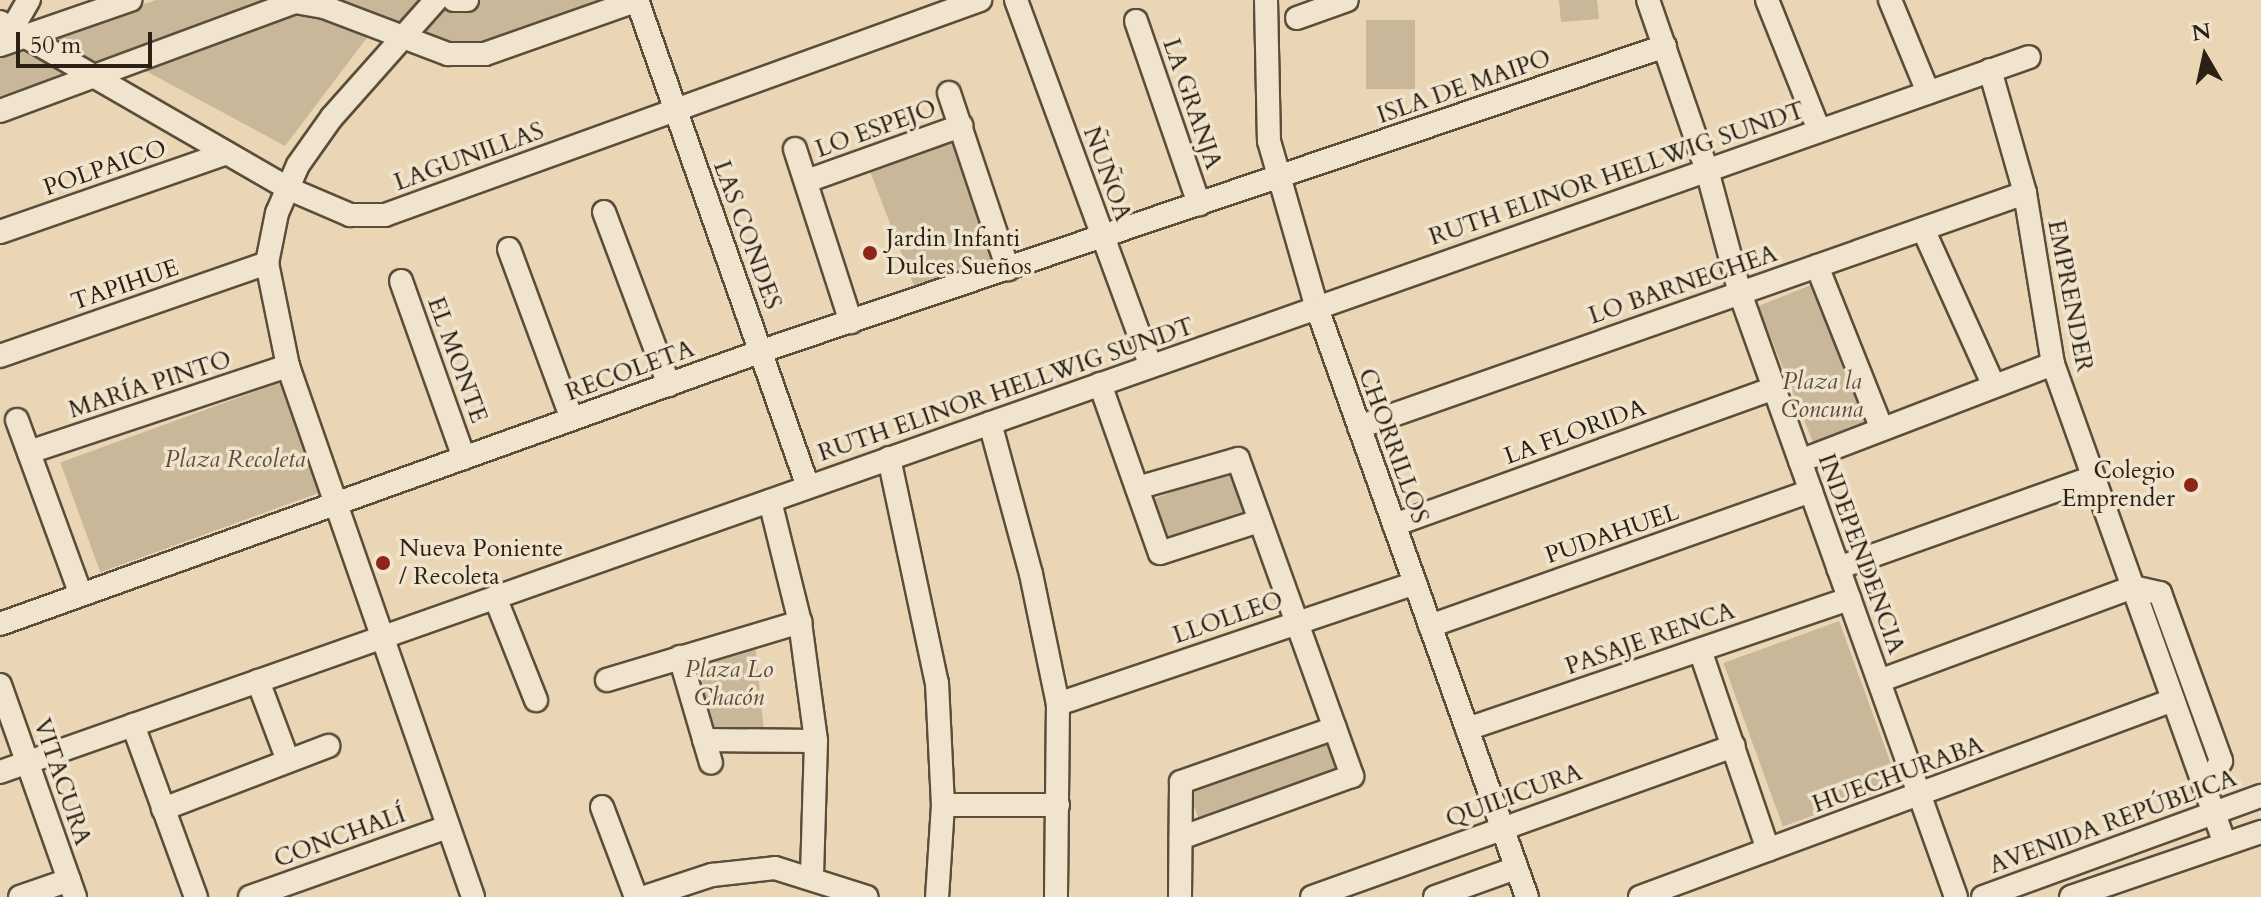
<!DOCTYPE html>
<html>
<head>
<meta charset="utf-8">
<style>
	body { margin:0 }
	#map { position:relative; width:2261px; height:897px; overflow:hidden; background:#ead6b4; font-family:Cardo,serif }
	div>[style] { position:absolute }
	[style*='--x'] { left:calc(var(--x)*1px); top:calc(var(--y)*1px); width:calc(var(--w)*1px); rotate:calc(var(--a)*1deg) }
	.green>* { inset:0; background:#c9b799; transform-origin:0 0 }
	.roads { filter:drop-shadow(2px 0 #5a4e3b) drop-shadow(-2px 0 #5a4e3b) drop-shadow(0 2px #5a4e3b) drop-shadow(0 -2px #5a4e3b) }
	.minor>* { height:22px; margin:-11px; padding:0 11px; transform-origin:11px; border-radius:11px; background:#f1e4ce }
	.dots>* { width:22px; height:22px; translate:-50% -50%; box-sizing:border-box; border:4px solid #f1e4ce; border-radius:50% }
	span { translate:-50% -50%; white-space:nowrap; text-align:center; line-height:1.15; -webkit-text-stroke:7px #f1e4ce; paint-order:stroke }
	.street-label { font-size:24px; color:#2a2013 }
	.poi-label { font-size:24px; color:#2a2013 }
	.left { translate:0 -50%; text-align:left }
	.right { translate:-100% -50%; text-align:right }
	.park-label { font-size:24px; color:#5a4d3b; font-style:italic }
	.north { position:absolute; left:2165px; top:16px; width:80px; height:80px; -webkit-text-stroke:6px #f1e4ce; paint-order:stroke; rotate:351deg; font-size:22px; font-weight:700; line-height:32px; text-align:center; color:#2a2013 }
	.north::after { content:''; display:block; margin:auto; width:28px; height:36px; background:#2a2013; clip-path:polygon(50% 0,100% 100%,50% 72%,0 100%) }
	.scale { position:absolute; left:16px; top:32px; width:136px; height:36px; box-sizing:border-box; border:4px solid #2a2013; border-top:0; padding-left:10px; font-size:24px; line-height:28px; white-space:nowrap; color:#2a2013; -webkit-text-stroke:6px #f1e4ce; paint-order:stroke }
</style>
</head>
<body>
<div id="map">
	<div class="green">
		<i style="clip-path:polygon(156px 0,282px 0,0 96px,0 53px)"></i>
		<i style="clip-path:polygon(327px 0,424px 0,461px 7px,481px 0,600px 0,487px 42px,450px 47px)"></i>
		<i style="clip-path:polygon(1559px 0,1597px 0,1599px 19px,1561px 22px)"></i>
		<i style="clip-path:polygon(293px 10px,369px 35px,285px 146px,144px 70px)"></i>
		<i style="left:1366px;top:20px;width:49px;height:69px"></i>
		<i style="left:955px;top:136px;width:129px;height:92px;rotate:69deg"></i>
		<i style="left:1811px;top:285px;width:148px;height:57px;rotate:68deg"></i>
		<i style="left:284px;top:381px;width:117px;height:238px;rotate:70deg"></i>
		<i style="left:1232px;top:469px;width:45px;height:86px;rotate:69deg"></i>
		<i style="left:1839px;top:621px;width:174px;height:123px;rotate:70deg"></i>
		<i style="clip-path:polygon(755px 643px,764px 731px,712px 732px,691px 662px)"></i>
		<i style="left:1327px;top:738px;width:31px;height:149px;rotate:68deg"></i>
	</div>
	<div class="roads">
		<div class="minor">
			<i style="--x:436;--y:0;--w:157;--a:131.6"></i>
			<i style="--x:332;--y:117;--w:59;--a:125.3"></i>
			<i style="--x:298;--y:165;--w:52;--a:113.6"></i>
			<i style="--x:277;--y:213;--w:51;--a:101.3"></i>
			<i style="--x:267;--y:263;--w:105;--a:78.5"></i>
			<i style="--x:288;--y:366;--w:562;--a:70.79"></i>
			<i style="--x:454;--y:0;--w:13;--a:0"></i>
			<i style="--x:637;--y:0;--w:516;--a:70.65"></i>
			<i style="--x:1016;--y:0;--w:390;--a:69.8"></i>
			<i style="--x:1266;--y:0;--w:141;--a:88.8"></i>
			<i style="--x:1269;--y:141;--w:174;--a:74"></i>
			<i style="--x:1317;--y:308;--w:625;--a:70.38"></i>
			<i style="--x:1648;--y:0;--w:180;--a:70.9"></i>
			<i style="--x:1707;--y:170;--w:127;--a:75"></i>
			<i style="--x:1740;--y:293;--w:641;--a:70.32"></i>
			<i style="--x:1767;--y:0;--w:140;--a:68.2"></i>
			<i style="--x:1890;--y:0;--w:100;--a:67.6"></i>
			<i style="--x:1297;--y:18;--w:53;--a:-19.8"></i>
			<i style="--x:1136;--y:21;--w:194;--a:71"></i>
			<i style="--x:0;--y:22;--w:332;--a:30"></i>
			<i style="--x:287;--y:188;--w:69;--a:23.2"></i>
			<i style="--x:350;--y:215;--w:35;--a:0"></i>
			<i style="--x:385;--y:215;--w:633;--a:-19.87"></i>
			<i style="--x:12;--y:29;--w:34;--a:-60"></i>
			<i style="--x:0;--y:45;--w:138;--a:-19.1"></i>
			<i style="--x:1990;--y:70;--w:128;--a:74.1"></i>
			<i style="--x:2025;--y:193;--w:173;--a:80.7"></i>
			<i style="--x:2053;--y:364;--w:510;--a:70.29"></i>
			<i style="--x:949;--y:93;--w:186;--a:71.5"></i>
			<i style="--x:0;--y:111;--w:314;--a:-20.3"></i>
			<i style="--x:295;--y:2;--w:29;--a:10"></i>
			<i style="--x:324;--y:7;--w:133;--a:20.8"></i>
			<i style="--x:448;--y:54;--w:37;--a:0"></i>
			<i style="--x:485;--y:54;--w:162;--a:-19.4"></i>
			<i style="--x:795;--y:149;--w:182;--a:72.1"></i>
			<i style="--x:807;--y:181;--w:164;--a:-19.7"></i>
			<i style="--x:604;--y:212;--w:185;--a:69.4"></i>
			<i style="--x:1923;--y:229;--w:172;--a:65.7"></i>
			<i style="--x:0;--y:232;--w:240;--a:-19.2"></i>
			<i style="--x:509;--y:249;--w:181;--a:69.7"></i>
			<i style="--x:1817;--y:266;--w:175;--a:68.3"></i>
			<i style="--x:401;--y:281;--w:188;--a:70.4"></i>
			<i style="--x:0;--y:356;--w:283;--a:-19.2"></i>
			<i style="--x:1100;--y:384;--w:179;--a:70.5"></i>
			<i style="--x:1160;--y:553;--w:104;--a:-17.9"></i>
			<i style="--x:17;--y:420;--w:186;--a:69.9"></i>
			<i style="--x:990;--y:423;--w:156;--a:74.8"></i>
			<i style="--x:1031;--y:574;--w:133;--a:78.3"></i>
			<i style="--x:1058;--y:704;--w:193;--a:90.6"></i>
			<i style="--x:1359;--y:427;--w:706;--a:-19.36"></i>
			<i style="--x:29;--y:452;--w:273;--a:-18.4"></i>
			<i style="--x:889;--y:458;--w:230;--a:78"></i>
			<i style="--x:937;--y:683;--w:122;--a:87.2"></i>
			<i style="--x:943;--y:805;--w:92;--a:93.7"></i>
			<i style="--x:1800;--y:461;--w:271;--a:-21"></i>
			<i style="--x:1137;--y:488;--w:105;--a:-16"></i>
			<i style="--x:1238;--y:459;--w:337;--a:70.2"></i>
			<i style="--x:1352;--y:776;--w:182;--a:160.1"></i>
			<i style="--x:770;--y:501;--w:125;--a:76.1"></i>
			<i style="--x:800;--y:622;--w:120;--a:82.3"></i>
			<i style="--x:816;--y:741;--w:135;--a:91.7"></i>
			<i style="--x:1394;--y:525;--w:404;--a:-19.8"></i>
			<i style="--x:1838;--y:568;--w:271;--a:-19.6"></i>
			<i style="--x:2133;--y:587;--w:28;--a:13"></i>
			<i style="--x:2160;--y:593;--w:179;--a:70"></i>
			<i style="--x:2221;--y:761;--w:32;--a:120"></i>
			<i style="--x:495;--y:597;--w:111;--a:68.3"></i>
			<i style="--x:0;--y:624;--w:809;--a:-19.71"></i>
			<i style="--x:762;--y:351;--w:953;--a:-18.66"></i>
			<i style="--x:1430;--y:626;--w:404;--a:-19.5"></i>
			<i style="--x:1700;--y:650;--w:211;--a:71.2"></i>
			<i style="--x:680;--y:657;--w:110;--a:73.7"></i>
			<i style="--x:607;--y:680;--w:202;--a:-16.7"></i>
			<i style="--x:258;--y:681;--w:85;--a:69.4"></i>
			<i style="--x:1879;--y:681;--w:271;--a:-20.3"></i>
			<i style="--x:0;--y:685;--w:225;--a:70.5"></i>
			<i style="--x:1058;--y:704;--w:377;--a:-18.7"></i>
			<i style="--x:133;--y:725;--w:183;--a:69.9"></i>
			<i style="--x:1467;--y:729;--w:404;--a:-18.8"></i>
			<i style="--x:704;--y:740;--w:112;--a:0.5"></i>
			<i style="--x:0;--y:772;--w:2151;--a:-19.41"></i>
			<i style="--x:943;--y:805;--w:115;--a:0"></i>
			<i style="--x:602;--y:807;--w:96;--a:69.3"></i>
			<i style="--x:163;--y:809;--w:177;--a:-20.9"></i>
			<i style="--x:20;--y:897;--w:52;--a:-19.1"></i>
			<i style="--x:250;--y:897;--w:210;--a:-19.5"></i>
			<i style="--x:645;--y:897;--w:71;--a:-18.2"></i>
			<i style="--x:712;--y:875;--w:63;--a:-6.3"></i>
			<i style="--x:775;--y:868;--w:96;--a:17.5"></i>
			<i style="--x:1180;--y:897;--w:115;--a:-89.5"></i>
			<i style="--x:1181;--y:782;--w:163;--a:-19.3"></i>
			<i style="--x:1312;--y:897;--w:448;--a:-19.7"></i>
			<i style="--x:1435;--y:897;--w:86;--a:-19.7"></i>
			<i style="--x:1640;--y:897;--w:568;--a:-20.28"></i>
			<i style="--x:1983;--y:897;--w:296;--a:-20"></i>
			<i style="--x:2071;--y:897;--w:201;--a:-18.9"></i>
		</div>
	</div>
	<div class="dots">
		<i style="left:870px;top:253px;background:#8f2418"></i>
		<i style="left:2191px;top:485px;background:#8f2418"></i>
		<i style="left:383px;top:563px;background:#8f2418"></i>
	</div>
	<div class="street-label">
		<span style="left:1464px;top:87px;rotate:-19deg">ISLA DE MAIPO</span>
		<span style="left:1192px;top:104px;rotate:71deg">LA GRANJA</span>
		<span style="left:876px;top:129px;rotate:-20deg">LO ESPEJO</span>
		<span style="left:469px;top:157px;rotate:-20deg">LAGUNILLAS</span>
		<span style="left:105px;top:168px;rotate:-19deg">POLPAICO</span>
		<span style="left:1107px;top:174px;rotate:70deg">ÑUÑOA</span>
		<span style="left:1617px;top:174px;rotate:-19deg">RUTH ELINOR HELLWIG SUNDT</span>
		<span style="left:747px;top:235px;rotate:70deg">LAS CONDES</span>
		<span style="left:125px;top:285px;rotate:-19deg">TAPIHUE</span>
		<span style="left:1683px;top:285px;rotate:-19deg">LO BARNECHEA</span>
		<span style="left:2070px;top:296px;rotate:79deg">EMPRENDER</span>
		<span style="left:457px;top:360px;rotate:70deg">EL MONTE</span>
		<span style="left:630px;top:371px;rotate:-20deg">RECOLETA</span>
		<span style="left:150px;top:385px;rotate:-18deg">MARÍA PINTO</span>
		<span style="left:1006px;top:390px;rotate:-19deg">RUTH ELINOR HELLWIG SUNDT</span>
		<span style="left:1575px;top:432px;rotate:-20deg">LA FLORIDA</span>
		<span style="left:1393px;top:446px;rotate:70deg">CHORRILLOS</span>
		<span style="left:1612px;top:534px;rotate:-19deg">PUDAHUEL</span>
		<span style="left:1861px;top:554px;rotate:70deg">INDEPENDENCIA</span>
		<span style="left:1228px;top:618px;rotate:-19deg">LLOLLEO</span>
		<span style="left:1650px;top:639px;rotate:-19deg">PASAJE RENCA</span>
		<span style="left:1898px;top:775px;rotate:-20deg">HUECHURABA</span>
		<span style="left:62px;top:782px;rotate:71deg">VITACURA</span>
		<span style="left:1514px;top:796px;rotate:-20deg">QUILICURA</span>
		<span style="left:2113px;top:822px;rotate:-20deg">AVENIDA REPÚBLICA</span>
		<span style="left:340px;top:837px;rotate:-20deg">CONCHALÍ</span>
	</div>
	<div class="poi-label">
		<span class="left" style="left:886px;top:253px">Jardin Infanti<br>Dulces Sueños</span>
		<span class="right" style="left:2175px;top:485px">Colegio<br>Emprender</span>
		<span class="left" style="left:399px;top:563px">Nueva Poniente<br>/ Recoleta</span>
	</div>
	<div class="park-label">
		<span style="left:1822px;top:396px">Plaza la<br>Concuna</span>
		<span style="left:235px;top:460px">Plaza Recoleta</span>
		<span style="left:729px;top:684px">Plaza Lo<br>Chacón</span>
	</div>
	<div class="north">N</div>
	<div class="scale">50 m</div>
</div>
</body>
</html>
